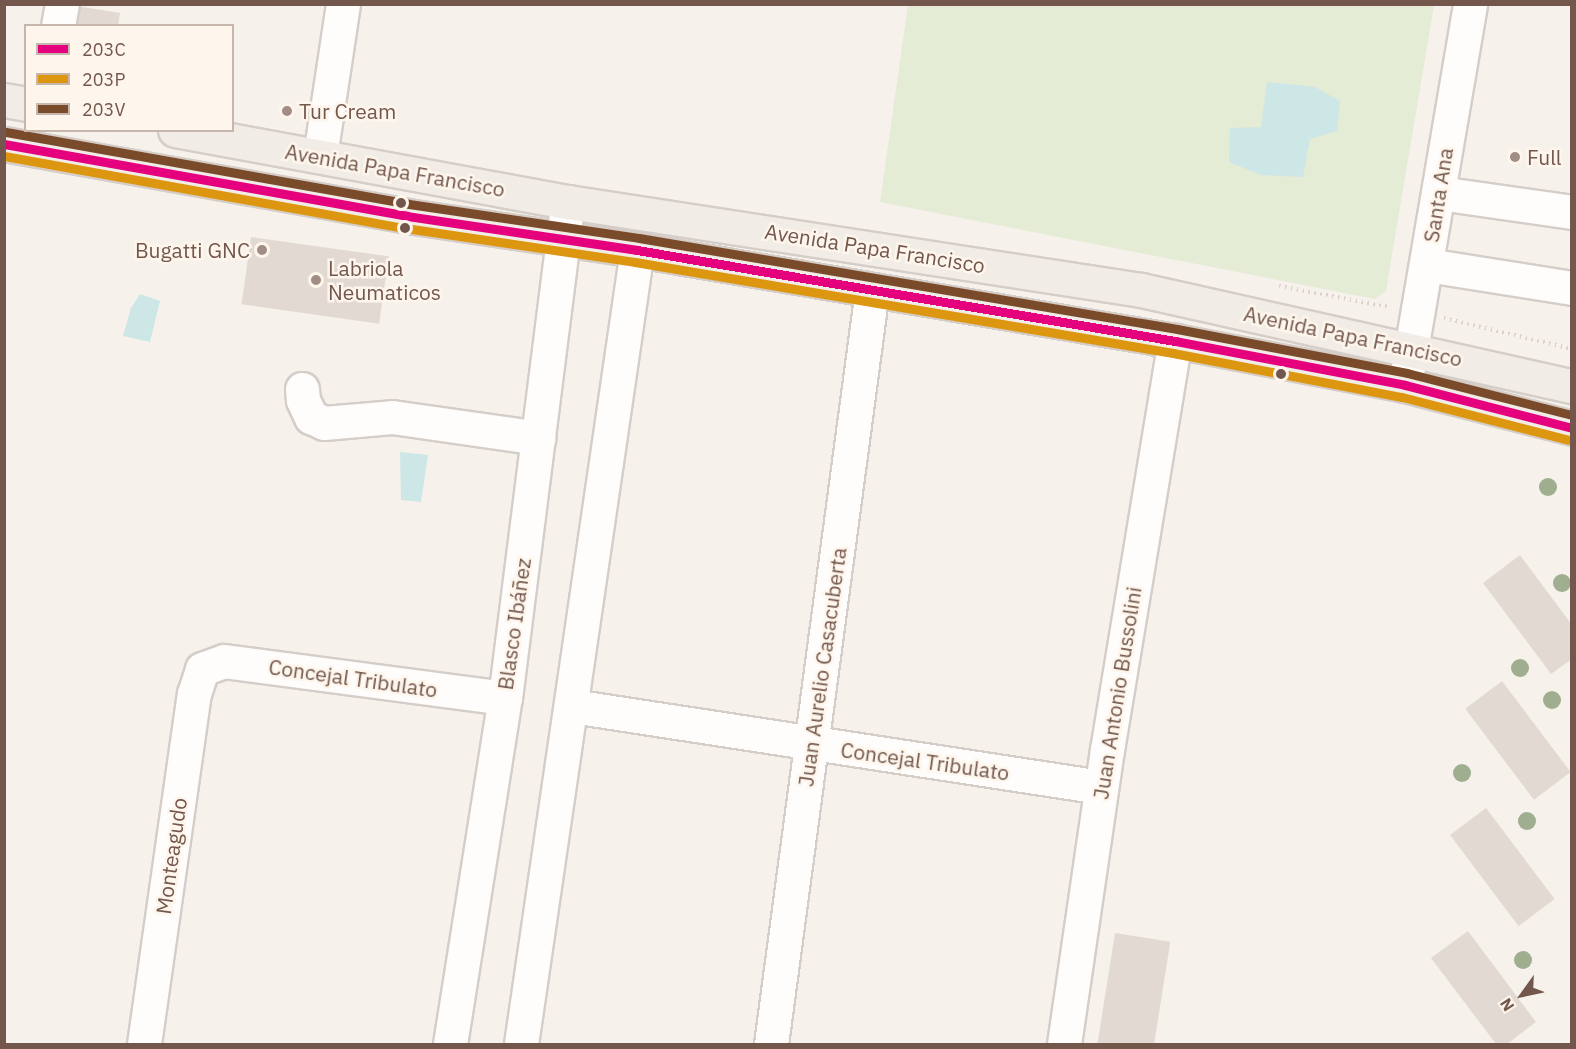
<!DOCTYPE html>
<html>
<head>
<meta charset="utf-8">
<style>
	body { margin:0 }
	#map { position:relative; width:1576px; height:1049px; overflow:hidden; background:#f6f1eb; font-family:"IBM Plex Sans",sans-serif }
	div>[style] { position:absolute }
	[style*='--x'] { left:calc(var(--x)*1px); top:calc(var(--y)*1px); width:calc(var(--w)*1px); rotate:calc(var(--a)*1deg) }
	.green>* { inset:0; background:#e4ecd6 }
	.water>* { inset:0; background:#cde6e6 }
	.building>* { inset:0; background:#e2d9d3; transform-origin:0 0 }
	.path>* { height:4px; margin-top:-2px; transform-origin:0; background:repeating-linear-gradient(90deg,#dad1ce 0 1.5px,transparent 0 6px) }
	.roads { filter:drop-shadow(2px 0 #d5cdc8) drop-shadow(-2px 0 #d5cdc8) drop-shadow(0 2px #d5cdc8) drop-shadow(0 -2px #d5cdc8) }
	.minor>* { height:33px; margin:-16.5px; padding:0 16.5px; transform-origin:16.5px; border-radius:16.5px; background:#fefdfc }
	.major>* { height:33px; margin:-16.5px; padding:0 16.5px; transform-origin:16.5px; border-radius:16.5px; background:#f1ece6 }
	.bus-1>* { height:9px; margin:-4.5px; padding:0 4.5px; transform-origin:4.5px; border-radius:4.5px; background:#e5007d }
	.bus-2>* { height:9px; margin:-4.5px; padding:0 4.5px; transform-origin:4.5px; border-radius:4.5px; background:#dd960f }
	.bus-3>* { height:9px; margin:-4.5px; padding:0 4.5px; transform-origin:4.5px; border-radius:4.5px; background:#7a4b2a }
	.trees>* { width:18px; height:18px; margin:-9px; border-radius:50%; background:#9fae8f }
	.dots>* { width:16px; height:16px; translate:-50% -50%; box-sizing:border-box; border:3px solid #fef6ec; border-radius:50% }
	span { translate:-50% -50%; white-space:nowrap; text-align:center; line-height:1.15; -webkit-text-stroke:5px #fef6ec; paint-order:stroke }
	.poi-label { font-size:21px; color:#73574c }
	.left { translate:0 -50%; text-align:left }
	.right { translate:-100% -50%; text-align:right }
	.street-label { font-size:21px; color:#73574c }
	.frame { position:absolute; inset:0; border:6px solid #73574c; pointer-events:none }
	.legend { position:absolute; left:24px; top:24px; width:210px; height:108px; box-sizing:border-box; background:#fef6ec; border:2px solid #c6b6ac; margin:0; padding:8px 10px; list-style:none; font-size:18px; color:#73574c }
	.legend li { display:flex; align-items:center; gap:12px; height:30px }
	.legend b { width:30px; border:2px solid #c6b6ac }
	.north { position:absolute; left:1492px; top:965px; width:60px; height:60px; -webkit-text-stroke:4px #fef6ec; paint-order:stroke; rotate:237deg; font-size:16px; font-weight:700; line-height:24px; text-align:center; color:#73574c }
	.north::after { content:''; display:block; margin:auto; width:21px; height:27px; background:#73574c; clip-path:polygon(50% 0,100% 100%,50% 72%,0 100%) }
</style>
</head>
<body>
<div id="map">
	<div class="green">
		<i style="clip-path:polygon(908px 5px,1434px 5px,1386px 291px,1375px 299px,880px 202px)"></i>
	</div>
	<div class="water">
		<i style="clip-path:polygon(1267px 82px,1315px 87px,1340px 101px,1337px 131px,1310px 139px,1303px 177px,1261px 175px,1229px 162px,1230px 128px,1261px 127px)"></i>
		<i style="clip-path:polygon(140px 294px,160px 301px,150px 342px,123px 336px,131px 308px)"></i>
		<i style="clip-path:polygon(400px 452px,428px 455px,421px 502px,401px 500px)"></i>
	</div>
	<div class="building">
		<i style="clip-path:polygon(77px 6px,120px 13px,118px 26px,74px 26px)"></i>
		<i style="left:251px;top:237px;width:139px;height:68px;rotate:8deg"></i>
		<i style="clip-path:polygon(1520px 555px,1572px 625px,1572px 659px,1551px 674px,1483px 583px)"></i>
		<i style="left:1502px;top:681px;width:114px;height:46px;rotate:53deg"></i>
		<i style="left:1486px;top:808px;width:114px;height:45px;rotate:53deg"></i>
		<i style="clip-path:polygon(1468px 931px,1536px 1022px,1507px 1044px,1496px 1044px,1431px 958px)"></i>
		<i style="left:1115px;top:933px;width:56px;height:112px;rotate:9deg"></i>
	</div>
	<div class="path">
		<i style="--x:1279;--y:286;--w:112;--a:10.8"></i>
		<i style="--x:1444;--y:318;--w:132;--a:13.6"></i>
	</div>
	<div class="roads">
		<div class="minor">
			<i style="--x:58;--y:26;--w:22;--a:-80"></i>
			<i style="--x:320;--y:156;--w:154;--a:-81.4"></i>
			<i style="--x:1439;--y:193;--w:134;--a:8.1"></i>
			<i style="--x:1427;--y:265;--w:147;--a:9"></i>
			<i style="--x:1405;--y:385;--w:387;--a:-80.3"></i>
			<i style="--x:302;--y:389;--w:11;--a:85"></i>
			<i style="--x:303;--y:400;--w:19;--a:65"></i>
			<i style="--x:311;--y:417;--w:14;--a:25"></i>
			<i style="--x:324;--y:423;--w:68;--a:-5"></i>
			<i style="--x:392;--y:417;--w:148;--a:8.1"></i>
			<i style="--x:572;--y:706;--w:535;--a:8.71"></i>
			<i style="--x:144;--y:1044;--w:354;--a:-81.9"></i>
			<i style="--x:194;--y:694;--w:26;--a:-72"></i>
			<i style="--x:202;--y:669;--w:23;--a:-20"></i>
			<i style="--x:224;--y:661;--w:283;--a:7.5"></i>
			<i style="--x:450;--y:1044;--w:350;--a:-81"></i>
			<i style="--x:505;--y:698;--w:500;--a:-82.8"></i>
			<i style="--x:521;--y:1044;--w:802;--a:-81.69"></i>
			<i style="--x:771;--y:1044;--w:761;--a:-82.37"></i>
			<i style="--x:1064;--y:1044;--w:297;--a:-81.7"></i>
			<i style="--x:1107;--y:750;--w:415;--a:-80.6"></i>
		</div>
		<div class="major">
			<i style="--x:4;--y:100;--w:22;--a:10"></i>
			<i style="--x:175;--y:130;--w:400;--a:10.4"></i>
			<i style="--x:568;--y:202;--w:580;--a:8.73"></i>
			<i style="--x:1141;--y:290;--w:442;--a:12.6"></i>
			<i style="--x:4;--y:144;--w:409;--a:10.1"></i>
			<i style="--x:407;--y:216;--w:232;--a:8.4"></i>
			<i style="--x:637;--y:250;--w:546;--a:9.6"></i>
			<i style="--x:1175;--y:341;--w:234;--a:10.8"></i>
			<i style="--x:1405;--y:385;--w:172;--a:14.4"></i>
		</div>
	</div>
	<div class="bus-1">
		<i style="--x:4;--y:144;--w:409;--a:10.1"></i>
		<i style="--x:407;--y:216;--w:232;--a:8.4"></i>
		<i style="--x:637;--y:250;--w:546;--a:9.6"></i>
		<i style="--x:1175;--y:341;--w:234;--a:10.8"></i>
		<i style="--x:1405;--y:385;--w:172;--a:14.4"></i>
	</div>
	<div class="bus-2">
		<i style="--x:4;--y:156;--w:407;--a:10.2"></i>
		<i style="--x:405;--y:228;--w:232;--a:8.4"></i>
		<i style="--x:635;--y:262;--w:546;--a:9.6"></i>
		<i style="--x:1173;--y:353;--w:233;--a:10.9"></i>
		<i style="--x:1402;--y:397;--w:172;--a:14.4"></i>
	</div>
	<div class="bus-3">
		<i style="--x:6;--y:132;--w:409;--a:10.1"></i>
		<i style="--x:409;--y:204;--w:232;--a:8.4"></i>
		<i style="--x:639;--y:238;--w:546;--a:9.6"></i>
		<i style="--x:1177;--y:329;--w:234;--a:10.8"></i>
		<i style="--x:1407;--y:373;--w:170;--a:14.3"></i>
	</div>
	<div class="trees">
		<i style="left:1548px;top:487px"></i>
		<i style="left:1562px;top:583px"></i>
		<i style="left:1520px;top:668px"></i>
		<i style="left:1552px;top:700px"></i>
		<i style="left:1462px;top:773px"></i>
		<i style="left:1527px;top:821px"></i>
		<i style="left:1523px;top:960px"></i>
	</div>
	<div class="dots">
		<i style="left:287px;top:111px;background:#a18d84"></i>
		<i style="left:1515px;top:157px;background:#a18d84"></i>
		<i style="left:401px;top:203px;background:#73574c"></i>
		<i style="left:405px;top:228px;background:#73574c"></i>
		<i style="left:262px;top:250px;background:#a18d84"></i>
		<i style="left:316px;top:280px;background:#a18d84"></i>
		<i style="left:1281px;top:374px;background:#73574c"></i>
	</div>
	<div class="poi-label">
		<span class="left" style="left:299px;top:111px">Tur Cream</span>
		<span class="left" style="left:1527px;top:157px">Full</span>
		<span class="right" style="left:250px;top:250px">Bugatti GNC</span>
		<span class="left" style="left:328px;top:280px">Labriola<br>Neumaticos</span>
	</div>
	<div class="street-label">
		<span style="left:395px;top:170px;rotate:10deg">Avenida Papa Francisco</span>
		<span style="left:1438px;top:195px;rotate:-81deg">Santa Ana</span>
		<span style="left:875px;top:248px;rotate:9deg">Avenida Papa Francisco</span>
		<span style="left:1353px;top:336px;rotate:12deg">Avenida Papa Francisco</span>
		<span style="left:514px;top:624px;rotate:-82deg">Blasco Ibáñez</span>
		<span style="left:822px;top:667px;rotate:-82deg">Juan Aurelio Casacuberta</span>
		<span style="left:353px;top:678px;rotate:8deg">Concejal Tribulato</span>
		<span style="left:1117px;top:693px;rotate:-81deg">Juan Antonio Bussolini</span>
		<span style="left:925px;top:761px;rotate:8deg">Concejal Tribulato</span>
		<span style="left:171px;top:856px;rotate:-82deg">Monteagudo</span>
	</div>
	<div class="frame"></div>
	<ul class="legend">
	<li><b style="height:8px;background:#e5007d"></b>203C</li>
	<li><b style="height:8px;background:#dd960f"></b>203P</li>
	<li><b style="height:8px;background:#7a4b2a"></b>203V</li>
	</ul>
	<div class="north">N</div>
</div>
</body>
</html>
